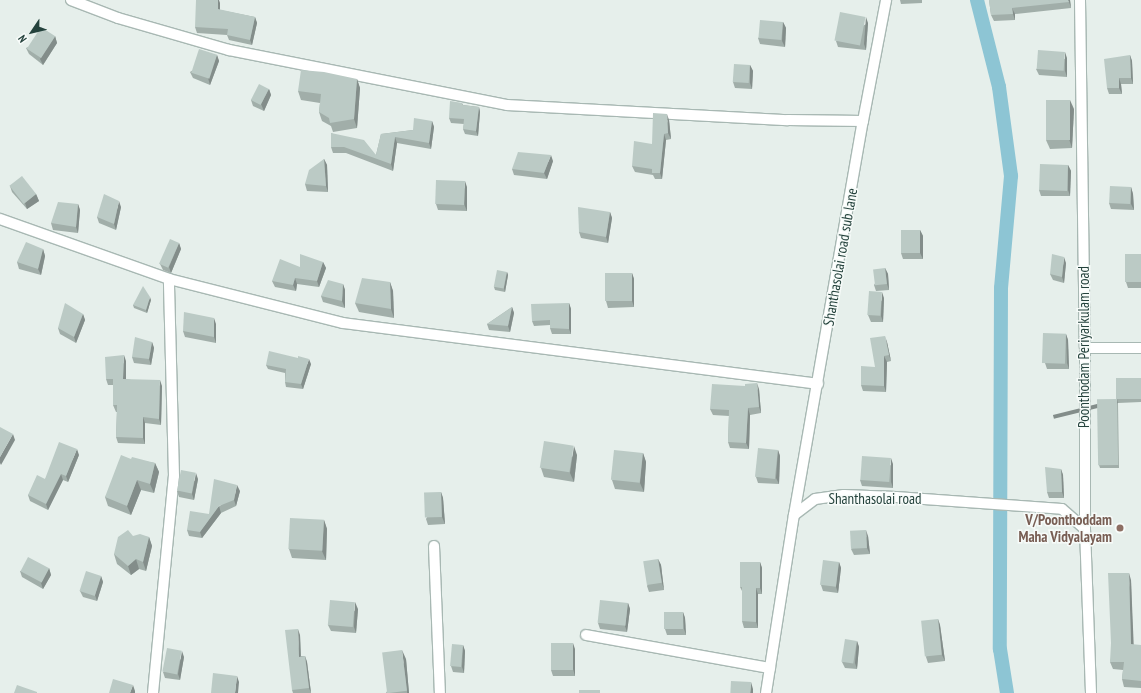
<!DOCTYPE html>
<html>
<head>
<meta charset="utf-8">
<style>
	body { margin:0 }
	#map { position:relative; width:1141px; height:693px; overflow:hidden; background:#e6efeb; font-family:"PT Sans Narrow",sans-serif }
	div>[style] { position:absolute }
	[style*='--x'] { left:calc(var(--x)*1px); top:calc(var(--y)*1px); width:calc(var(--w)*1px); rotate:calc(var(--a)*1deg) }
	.canal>* { height:14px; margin:-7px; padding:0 7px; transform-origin:7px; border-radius:7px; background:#8dc5d4 }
	.roads { filter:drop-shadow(1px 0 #a8b8b3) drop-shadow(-1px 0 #a8b8b3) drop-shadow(0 1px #a8b8b3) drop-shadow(0 -1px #a8b8b3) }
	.street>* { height:10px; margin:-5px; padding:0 5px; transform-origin:5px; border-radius:5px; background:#fff }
	.wall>* { inset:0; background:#a1aea9 }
	.shaded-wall>* { inset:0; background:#838d8a; transform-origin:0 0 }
	.building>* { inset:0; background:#bbcac5; transform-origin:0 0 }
	.dots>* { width:11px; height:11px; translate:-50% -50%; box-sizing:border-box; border:2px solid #f7fbf9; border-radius:50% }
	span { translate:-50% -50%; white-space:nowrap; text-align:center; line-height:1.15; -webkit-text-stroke:3px #f7fbf9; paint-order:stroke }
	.street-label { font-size:15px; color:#24423c }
	.education-label { font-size:15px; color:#785e54; font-weight:700 }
	.right { translate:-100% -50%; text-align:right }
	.north { position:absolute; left:12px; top:12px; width:40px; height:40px; -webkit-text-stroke:3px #f7fbf9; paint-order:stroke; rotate:235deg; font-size:11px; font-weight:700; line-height:16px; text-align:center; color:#24423c }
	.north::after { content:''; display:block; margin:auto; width:14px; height:18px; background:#24423c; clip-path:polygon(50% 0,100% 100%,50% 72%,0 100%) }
</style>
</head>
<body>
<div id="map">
	<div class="canal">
		<i style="--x:977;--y:0;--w:90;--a:75.8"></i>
		<i style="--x:999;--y:87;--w:90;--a:82.3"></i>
		<i style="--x:1011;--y:176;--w:112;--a:95.1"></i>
		<i style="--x:1001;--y:288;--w:361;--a:90.2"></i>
		<i style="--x:1000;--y:649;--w:45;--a:81"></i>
	</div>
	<div class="roads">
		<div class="street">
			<i style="--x:71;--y:0;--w:50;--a:21"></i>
			<i style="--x:118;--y:18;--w:116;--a:16.1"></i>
			<i style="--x:229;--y:50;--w:283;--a:11.2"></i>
			<i style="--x:507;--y:105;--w:281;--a:3.1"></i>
			<i style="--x:788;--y:120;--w:75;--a:0.8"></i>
			<i style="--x:1080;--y:0;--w:348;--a:89.2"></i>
			<i style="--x:1085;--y:348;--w:181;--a:90"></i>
			<i style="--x:1085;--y:529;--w:164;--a:87.9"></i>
			<i style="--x:0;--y:219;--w:179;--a:19.5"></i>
			<i style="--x:169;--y:279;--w:179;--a:14.2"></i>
			<i style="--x:343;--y:323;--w:479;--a:7.3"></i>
			<i style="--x:1085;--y:348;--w:56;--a:0"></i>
			<i style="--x:794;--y:515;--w:400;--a:-80.1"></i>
			<i style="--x:863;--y:121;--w:123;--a:-79.2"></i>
			<i style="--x:434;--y:546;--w:147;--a:87.7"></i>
			<i style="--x:586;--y:635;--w:187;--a:10.2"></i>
			<i style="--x:153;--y:693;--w:218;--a:-84.5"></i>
			<i style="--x:174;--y:476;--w:197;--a:-91.5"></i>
			<i style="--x:766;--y:693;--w:180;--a:-81.1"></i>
			<i style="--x:794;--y:515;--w:26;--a:-37"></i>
			<i style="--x:815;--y:499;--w:29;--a:-8"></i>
			<i style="--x:844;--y:495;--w:52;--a:2.2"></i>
			<i style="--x:896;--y:497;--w:166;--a:4.1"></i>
			<i style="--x:1062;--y:509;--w:30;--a:41"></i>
		</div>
	</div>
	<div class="wall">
		<i style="clip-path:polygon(900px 0,922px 0,922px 3px,901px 4px)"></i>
		<i style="clip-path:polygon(989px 0,1070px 0,1071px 8px,1015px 14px,1015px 20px,994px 21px,991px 15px)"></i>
		<i style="clip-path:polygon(220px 3px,220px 10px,255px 17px,257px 23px,252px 45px,229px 40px,227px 35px,197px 33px,195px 27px)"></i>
		<i style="clip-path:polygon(783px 22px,786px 28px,785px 47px,760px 44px,758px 38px)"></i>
		<i style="clip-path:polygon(868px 23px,866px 50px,838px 47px,836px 41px)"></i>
		<i style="clip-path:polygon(55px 36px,57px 43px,43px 65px,29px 54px,26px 48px)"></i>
		<i style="clip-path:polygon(217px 55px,219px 61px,210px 85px,193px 78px,190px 72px)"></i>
		<i style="clip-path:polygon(1130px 55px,1132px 61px,1133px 84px,1121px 84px,1122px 94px,1109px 94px,1107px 88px)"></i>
		<i style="clip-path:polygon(1067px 58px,1067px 77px,1039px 75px,1036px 69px)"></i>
		<i style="clip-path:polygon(750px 65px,753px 71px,752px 89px,735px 88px,733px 82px)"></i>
		<i style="clip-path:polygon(357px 79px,360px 88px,357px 128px,333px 132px,331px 126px,322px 121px,319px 112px,320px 103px,301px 100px,298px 91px)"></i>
		<i style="clip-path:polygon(269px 89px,271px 95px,264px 111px,253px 106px,251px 100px)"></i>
		<i style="clip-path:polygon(462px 103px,463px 105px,479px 107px,480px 112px,478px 136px,465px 134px,463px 129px,464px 124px,451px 123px,449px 118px)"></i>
		<i style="clip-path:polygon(1074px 109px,1072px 148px,1050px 149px,1046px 140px)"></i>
		<i style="clip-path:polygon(669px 120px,671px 139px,666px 140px,662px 179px,655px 179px,653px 175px,635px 172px,632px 166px,652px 144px)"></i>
		<i style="clip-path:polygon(432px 121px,434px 127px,431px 149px,397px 143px,393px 171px,346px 153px,333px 153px,331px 147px,331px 133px,376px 155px,381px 134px,413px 130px)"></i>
		<i style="clip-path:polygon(324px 159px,327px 165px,328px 192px,307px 191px,305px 184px)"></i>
		<i style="clip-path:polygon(553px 161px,547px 179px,514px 175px,512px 169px)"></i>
		<i style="clip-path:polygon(1068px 165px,1071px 171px,1070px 196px,1041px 196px,1039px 190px)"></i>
		<i style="clip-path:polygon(10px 186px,36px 194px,39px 201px,27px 209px,12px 192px)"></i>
		<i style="clip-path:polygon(467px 187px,467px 211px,438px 210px,436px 204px)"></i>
		<i style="clip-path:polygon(1131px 187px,1133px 194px,1134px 210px,1111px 209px,1109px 203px)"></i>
		<i style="clip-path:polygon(78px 204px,80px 210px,78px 233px,53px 230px,51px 223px)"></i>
		<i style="clip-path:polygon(121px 207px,116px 230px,99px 223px,97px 217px)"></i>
		<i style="clip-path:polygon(610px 212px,612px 218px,608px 243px,581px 238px,579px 232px)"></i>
		<i style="clip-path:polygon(920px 230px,923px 236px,923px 259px,903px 259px,901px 253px)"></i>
		<i style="clip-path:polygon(179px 243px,181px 249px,171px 273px,163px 270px,160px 264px)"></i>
		<i style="clip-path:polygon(43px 249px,45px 256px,41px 275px,19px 269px,17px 262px)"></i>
		<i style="clip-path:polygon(1141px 254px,1141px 288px,1128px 288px,1126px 282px)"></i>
		<i style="clip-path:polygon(323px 262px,326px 268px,319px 287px,297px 284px,296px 291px,275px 287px,272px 281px,300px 267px)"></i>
		<i style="clip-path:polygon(1066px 263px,1064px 283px,1053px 280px,1050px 274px)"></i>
		<i style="clip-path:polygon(885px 268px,888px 274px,889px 290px,876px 291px,874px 285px)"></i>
		<i style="clip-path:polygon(507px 272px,508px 275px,505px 292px,495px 290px,494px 287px)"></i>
		<i style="clip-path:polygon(632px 273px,634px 279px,634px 307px,608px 308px,606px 301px)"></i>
		<i style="clip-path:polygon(390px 282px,393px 291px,394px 318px,359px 312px,355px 303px)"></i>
		<i style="clip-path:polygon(343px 284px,345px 290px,345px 308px,323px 302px,321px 296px)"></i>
		<i style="clip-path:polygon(884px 298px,883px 322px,871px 322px,868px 315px)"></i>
		<i style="clip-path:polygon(151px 300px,147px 313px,134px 308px,133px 305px)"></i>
		<i style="clip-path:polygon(569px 303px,571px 309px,571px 334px,552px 334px,550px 328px,550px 325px,534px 326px,532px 321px)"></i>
		<i style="clip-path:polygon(512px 307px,514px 313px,510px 332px,489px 330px,487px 324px)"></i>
		<i style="clip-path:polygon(83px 314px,85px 320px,76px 343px,60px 334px,58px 328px)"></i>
		<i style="clip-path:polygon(216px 324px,216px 343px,185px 337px,183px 331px)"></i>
		<i style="clip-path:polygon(1066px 334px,1068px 340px,1069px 369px,1047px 369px,1045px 363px)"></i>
		<i style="clip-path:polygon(152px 342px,154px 348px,151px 365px,134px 363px,132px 357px)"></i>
		<i style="clip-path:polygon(887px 342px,891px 361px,887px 362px,886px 392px,863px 391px,861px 385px,875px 367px)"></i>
		<i style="clip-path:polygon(126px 361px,126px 379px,162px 386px,161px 425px,145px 423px,145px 444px,118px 443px,116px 437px,117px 412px,116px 412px,113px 405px,113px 385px,108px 385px,106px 379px)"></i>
		<i style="clip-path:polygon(311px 364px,303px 389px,286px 387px,285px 382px,285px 373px,268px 369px,266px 365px)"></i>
		<i style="clip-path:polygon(1141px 378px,1141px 402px,1118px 403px,1119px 468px,1100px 468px,1099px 465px,1117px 399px)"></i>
		<i style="clip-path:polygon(759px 389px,761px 413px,750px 415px,749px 449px,730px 448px,728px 442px,729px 416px,713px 415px,710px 409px)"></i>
		<i style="clip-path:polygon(778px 450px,780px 456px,779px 484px,758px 483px,756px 477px)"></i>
		<i style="clip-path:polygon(643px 453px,646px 462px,644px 492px,615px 489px,612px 480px)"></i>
		<i style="clip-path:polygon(79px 455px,68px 482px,63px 480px,48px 510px,30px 501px,28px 495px,45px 479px)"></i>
		<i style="clip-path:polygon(577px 455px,574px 482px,544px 477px,541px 468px)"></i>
		<i style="clip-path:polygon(131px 459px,155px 463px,159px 472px,154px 493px,141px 490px,131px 515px,108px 506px,105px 497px)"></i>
		<i style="clip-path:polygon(893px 464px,893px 488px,862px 486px,860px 480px)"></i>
		<i style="clip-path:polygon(1061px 469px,1063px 475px,1064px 498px,1049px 498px,1047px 492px)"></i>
		<i style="clip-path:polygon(198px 479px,194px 500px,179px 497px,177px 491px)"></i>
		<i style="clip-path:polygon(240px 491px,236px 506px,221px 513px,202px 538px,189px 536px,187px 530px)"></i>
		<i style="clip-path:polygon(441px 492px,443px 498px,445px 524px,428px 525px,426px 519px)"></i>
		<i style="clip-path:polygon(324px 520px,327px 529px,326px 560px,292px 558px,289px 549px)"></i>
		<i style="clip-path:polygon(133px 536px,149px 537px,152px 546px,146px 571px,139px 569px,131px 575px,117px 564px,114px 554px)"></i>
		<i style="clip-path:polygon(868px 536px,870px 554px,854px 555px,851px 549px)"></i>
		<i style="clip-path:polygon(658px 559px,661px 565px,664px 590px,649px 592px,647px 586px)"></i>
		<i style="clip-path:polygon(760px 562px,762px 568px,762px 594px,758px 594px,758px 628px,744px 628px,742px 621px,742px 591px,740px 587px)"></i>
		<i style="clip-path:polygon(839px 562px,841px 568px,838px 593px,823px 591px,821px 585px)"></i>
		<i style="clip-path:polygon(49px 568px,51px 575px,43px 589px,22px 577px,20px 571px)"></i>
		<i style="clip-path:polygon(101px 576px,103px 582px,97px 601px,83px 597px,80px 591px)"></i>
		<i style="clip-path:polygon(1131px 580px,1133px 645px,1141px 645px,1141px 688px,1124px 687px,1122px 679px,1123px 670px,1113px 669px,1110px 662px)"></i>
		<i style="clip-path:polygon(628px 603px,630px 609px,627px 632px,600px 629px,598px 623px)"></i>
		<i style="clip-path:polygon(358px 609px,356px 633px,331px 631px,328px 625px)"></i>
		<i style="clip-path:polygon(683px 612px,685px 618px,686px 635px,667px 635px,665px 629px)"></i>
		<i style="clip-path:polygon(938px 619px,940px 625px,945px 661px,928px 663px,926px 657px)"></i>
		<i style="clip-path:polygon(300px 635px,301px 656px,305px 656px,307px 662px,311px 693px,293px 693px,292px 690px)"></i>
		<i style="clip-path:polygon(857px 641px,859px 647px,857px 669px,845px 668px,842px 662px)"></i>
		<i style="clip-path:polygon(463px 645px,465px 651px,464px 673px,453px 672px,451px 666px)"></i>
		<i style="clip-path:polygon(575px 649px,575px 676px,553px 676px,551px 670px)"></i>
		<i style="clip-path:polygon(184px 657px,180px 680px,165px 678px,163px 672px)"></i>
		<i style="clip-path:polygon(406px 659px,409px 693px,386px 693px)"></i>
	</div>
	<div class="shaded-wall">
		<i style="clip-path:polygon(218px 0,219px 0,220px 3px,220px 15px,218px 9px)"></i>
		<i style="clip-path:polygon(1068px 0,1070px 0,1071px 8px,1069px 2px)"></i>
		<i style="clip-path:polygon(1012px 8px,1015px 14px,1015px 20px,1013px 14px)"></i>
		<i style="clip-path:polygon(255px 17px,257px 23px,252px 45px,250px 40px)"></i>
		<i style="clip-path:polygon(866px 17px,868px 23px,866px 50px,864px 44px)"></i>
		<i style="clip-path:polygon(783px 22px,786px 28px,785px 47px,782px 41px)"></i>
		<i style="clip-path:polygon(55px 36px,57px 43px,43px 65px,40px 59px)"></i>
		<i style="clip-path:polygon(1065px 52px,1067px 58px,1067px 77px,1065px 71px)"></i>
		<i style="clip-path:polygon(217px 55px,219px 61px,210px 85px,208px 78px)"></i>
		<i style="clip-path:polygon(1130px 55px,1132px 61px,1133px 84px,1131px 78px)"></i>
		<i style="clip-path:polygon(750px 65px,753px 71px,752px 89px,750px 83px)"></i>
		<i style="clip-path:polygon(1119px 78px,1121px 84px,1122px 94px,1119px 88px)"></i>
		<i style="clip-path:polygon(357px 79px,360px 88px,357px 128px,354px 119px)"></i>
		<i style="clip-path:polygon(269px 89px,271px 95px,264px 111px,261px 104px)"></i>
		<i style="clip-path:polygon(1070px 100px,1074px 109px,1072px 148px,1069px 139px)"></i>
		<i style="clip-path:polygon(479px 107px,480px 112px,478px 136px,476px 131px)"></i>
		<i style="clip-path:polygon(667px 114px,669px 120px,671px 139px,668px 133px)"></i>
		<i style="clip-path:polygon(432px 121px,434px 127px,431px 149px,429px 143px)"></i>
		<i style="clip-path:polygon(664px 134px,666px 140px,662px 179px,660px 173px)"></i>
		<i style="clip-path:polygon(395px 137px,397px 143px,393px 171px,391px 164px)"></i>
		<i style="clip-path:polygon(551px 155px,553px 161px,547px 179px,544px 173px)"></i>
		<i style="clip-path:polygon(324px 159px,327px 165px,328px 192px,326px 186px)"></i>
		<i style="clip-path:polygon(1068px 165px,1071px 171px,1070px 196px,1068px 190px)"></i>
		<i style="clip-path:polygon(465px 181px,467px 187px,467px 211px,464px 204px)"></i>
		<i style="clip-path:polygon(1131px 187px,1133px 194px,1134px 210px,1131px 204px)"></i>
		<i style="clip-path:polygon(36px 194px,39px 201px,27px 209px,25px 203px)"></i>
		<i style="clip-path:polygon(119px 201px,121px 207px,116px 230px,114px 224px)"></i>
		<i style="clip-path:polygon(78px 204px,80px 210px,78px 233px,76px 227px)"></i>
		<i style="clip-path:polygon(610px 212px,612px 218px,608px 243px,606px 237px)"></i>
		<i style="clip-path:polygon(920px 230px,923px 236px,923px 259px,920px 253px)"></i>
		<i style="clip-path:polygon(179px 243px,181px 249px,171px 273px,169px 267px)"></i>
		<i style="clip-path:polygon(43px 249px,45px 256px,41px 275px,38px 269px)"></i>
		<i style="clip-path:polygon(1064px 257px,1066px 263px,1064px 283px,1062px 277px)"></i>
		<i style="clip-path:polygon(323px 262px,326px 268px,319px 287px,317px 281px)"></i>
		<i style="clip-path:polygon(885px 268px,888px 274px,889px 290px,887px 284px)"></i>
		<i style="clip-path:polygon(507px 272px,508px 275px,505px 292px,504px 288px)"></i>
		<i style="clip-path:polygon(632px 273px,634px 279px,634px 307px,632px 301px)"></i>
		<i style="clip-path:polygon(295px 278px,297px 284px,296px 291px,293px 285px)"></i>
		<i style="clip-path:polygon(390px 282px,393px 291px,394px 318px,391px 309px)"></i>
		<i style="clip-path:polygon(343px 284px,345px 290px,345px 308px,342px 301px)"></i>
		<i style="clip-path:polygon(882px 292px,884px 298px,883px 322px,881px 316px)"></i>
		<i style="clip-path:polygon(150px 297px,151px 300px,147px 313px,146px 310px)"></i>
		<i style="clip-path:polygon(569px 303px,571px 309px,571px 334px,569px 329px)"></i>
		<i style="clip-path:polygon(512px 307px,514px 313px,510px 332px,508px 326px)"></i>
		<i style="clip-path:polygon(83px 314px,85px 320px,76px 343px,74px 337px)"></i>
		<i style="clip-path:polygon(214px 318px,216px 324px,216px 343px,214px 337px)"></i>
		<i style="clip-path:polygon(1066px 334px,1068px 340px,1069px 369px,1067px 363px)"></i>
		<i style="clip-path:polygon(885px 336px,887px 342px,891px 361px,889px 355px)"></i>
		<i style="clip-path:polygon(152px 342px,154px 348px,151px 365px,149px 359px)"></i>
		<i style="clip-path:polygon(124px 355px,126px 361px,126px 385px,123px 379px)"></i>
		<i style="clip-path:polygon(884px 356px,887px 362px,886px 392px,884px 386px)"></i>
		<i style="clip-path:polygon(309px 359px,311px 364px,303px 389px,301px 384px)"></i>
		<i style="clip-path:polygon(160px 380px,162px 386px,161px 425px,159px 419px)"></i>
		<i style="clip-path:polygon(757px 383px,759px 389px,761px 413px,759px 407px)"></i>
		<i style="left:1117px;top:399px;width:4px;height:66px;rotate:76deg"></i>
		<i style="clip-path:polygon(748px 408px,750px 415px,749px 449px,746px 443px)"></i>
		<i style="clip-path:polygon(143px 417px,145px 423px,145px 444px,143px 438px)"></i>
		<i style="clip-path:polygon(13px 434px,15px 440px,1px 465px,0 463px,0 457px)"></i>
		<i style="clip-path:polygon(574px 446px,577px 455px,574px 482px,570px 473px)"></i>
		<i style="clip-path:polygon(77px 449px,79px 455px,68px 482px,66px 476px)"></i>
		<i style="clip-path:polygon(778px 450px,780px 456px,779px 484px,776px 478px)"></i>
		<i style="clip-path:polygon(643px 453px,646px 462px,644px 492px,640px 483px)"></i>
		<i style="clip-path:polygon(891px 458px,893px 464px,893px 488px,891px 482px)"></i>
		<i style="clip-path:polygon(155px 463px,159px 472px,154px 493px,150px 484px)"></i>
		<i style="clip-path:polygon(1061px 469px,1063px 475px,1064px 498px,1062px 492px)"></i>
		<i style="clip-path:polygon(196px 473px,198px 479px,194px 500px,192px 494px)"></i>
		<i style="clip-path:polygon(61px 474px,63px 480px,48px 510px,46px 504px)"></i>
		<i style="clip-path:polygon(137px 480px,141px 490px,131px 515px,127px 506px)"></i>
		<i style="clip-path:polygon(237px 485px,240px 491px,236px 506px,234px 500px)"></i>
		<i style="clip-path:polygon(441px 492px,443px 498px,445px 524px,442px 517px)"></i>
		<i style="clip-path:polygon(219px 506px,221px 513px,202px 538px,200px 532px)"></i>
		<i style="clip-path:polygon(324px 520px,327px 529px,326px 560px,322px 551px)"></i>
		<i style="clip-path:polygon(866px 530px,868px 536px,870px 554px,867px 548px)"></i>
		<i style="clip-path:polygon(149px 537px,152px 546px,146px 571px,143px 562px)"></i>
		<i style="clip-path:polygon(136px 559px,139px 569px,131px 575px,128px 566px)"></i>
		<i style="clip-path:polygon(658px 559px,661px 565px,664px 590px,662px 583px)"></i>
		<i style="clip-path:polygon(760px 562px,762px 568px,762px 594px,760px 588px)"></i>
		<i style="clip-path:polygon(839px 562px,841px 568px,838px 593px,836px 587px)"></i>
		<i style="clip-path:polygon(49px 568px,51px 575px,43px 589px,41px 583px)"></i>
		<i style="clip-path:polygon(1129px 573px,1131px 580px,1134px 652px,1131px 644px)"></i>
		<i style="clip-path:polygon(101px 576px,103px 582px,97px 601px,95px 595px)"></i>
		<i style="clip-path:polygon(756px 588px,758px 594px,758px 628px,756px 622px)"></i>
		<i style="clip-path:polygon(355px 602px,358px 609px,356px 633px,354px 627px)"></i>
		<i style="clip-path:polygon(628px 603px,630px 609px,627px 632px,625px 626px)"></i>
		<i style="clip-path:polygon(683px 612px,685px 618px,686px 635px,684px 629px)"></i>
		<i style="clip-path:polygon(938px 619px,940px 625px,945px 661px,942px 655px)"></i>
		<i style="clip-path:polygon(298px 629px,300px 635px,301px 663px,299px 657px)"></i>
		<i style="clip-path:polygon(857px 641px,859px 647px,857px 669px,855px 663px)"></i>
		<i style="clip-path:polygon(573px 643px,575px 649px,575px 676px,573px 669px)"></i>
		<i style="clip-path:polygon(463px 645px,465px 651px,464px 673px,462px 667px)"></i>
		<i style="clip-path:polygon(402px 650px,406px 659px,409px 693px,407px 693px,407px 691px)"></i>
		<i style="clip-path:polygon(182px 651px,184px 657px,180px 680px,178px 674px)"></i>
		<i style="clip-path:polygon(305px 656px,307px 662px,311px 693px,309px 688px)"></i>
		<i style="clip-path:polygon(237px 676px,239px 682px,238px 693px,235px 693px)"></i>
		<i style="clip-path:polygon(751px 682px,753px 689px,753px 693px,750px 693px)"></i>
		<i style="clip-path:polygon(133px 685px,135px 691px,135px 693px,130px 693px)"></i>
	</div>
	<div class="building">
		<i style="clip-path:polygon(196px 0,218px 0,218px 9px,255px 17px,250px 40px,227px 35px,228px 29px,195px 27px)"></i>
		<i style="clip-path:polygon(989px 0,1068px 0,1069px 2px,1012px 8px,1013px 14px,991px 15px)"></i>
		<i style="left:840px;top:12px;width:26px;height:29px;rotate:11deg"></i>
		<i style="left:760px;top:20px;width:23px;height:18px;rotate:5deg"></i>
		<i style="left:41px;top:27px;width:17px;height:26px;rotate:33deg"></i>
		<i style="left:199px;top:49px;width:19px;height:25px;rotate:18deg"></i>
		<i style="left:1038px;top:50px;width:27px;height:19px;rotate:4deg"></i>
		<i style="clip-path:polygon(1130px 55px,1131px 78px,1119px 78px,1119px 88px,1107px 88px,1104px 59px)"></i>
		<i style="left:734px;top:64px;width:16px;height:18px;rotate:4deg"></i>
		<i style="clip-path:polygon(301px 70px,324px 72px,357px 79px,354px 119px,330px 123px,329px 118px,319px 112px,321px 94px,298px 91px)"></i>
		<i style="left:259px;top:84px;width:11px;height:18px;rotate:27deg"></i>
		<i style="left:1046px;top:100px;width:24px;height:40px"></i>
		<i style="clip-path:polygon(450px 101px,462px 103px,462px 105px,479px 107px,476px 131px,463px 129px,464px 119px,449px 118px)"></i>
		<i style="clip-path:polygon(653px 113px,667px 114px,668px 133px,664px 134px,660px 173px,652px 173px,652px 169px,632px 166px,634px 141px,652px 144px)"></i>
		<i style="clip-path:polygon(414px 118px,432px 121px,429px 143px,395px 137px,391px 164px,344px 147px,331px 147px,331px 133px,364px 140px,376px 155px,381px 134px,413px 130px)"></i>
		<i style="clip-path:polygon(518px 152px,551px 155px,544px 173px,512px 169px)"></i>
		<i style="clip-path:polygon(324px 159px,326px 186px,305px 184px,309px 170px)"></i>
		<i style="left:1040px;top:164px;width:28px;height:26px;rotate:2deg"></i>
		<i style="left:22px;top:176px;width:23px;height:16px;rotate:52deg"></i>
		<i style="left:436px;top:180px;width:29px;height:24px;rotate:2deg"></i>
		<i style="left:1110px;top:186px;width:21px;height:17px;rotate:3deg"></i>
		<i style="clip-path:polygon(104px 194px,119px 201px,114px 224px,97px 217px)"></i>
		<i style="clip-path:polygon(58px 202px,78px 204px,76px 227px,51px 223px)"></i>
		<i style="clip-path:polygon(578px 207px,610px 212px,606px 237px,579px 232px)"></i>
		<i style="left:901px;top:230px;width:19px;height:23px"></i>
		<i style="left:170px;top:239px;width:10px;height:27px;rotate:24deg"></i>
		<i style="clip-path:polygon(26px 242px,43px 249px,38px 269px,17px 262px)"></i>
		<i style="clip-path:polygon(300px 254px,323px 262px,317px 281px,295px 278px,293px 285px,272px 281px,280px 259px,300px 267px)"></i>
		<i style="clip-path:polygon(1052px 254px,1064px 257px,1062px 277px,1050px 274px)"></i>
		<i style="left:1125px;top:254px;width:16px;height:28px"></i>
		<i style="left:885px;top:268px;width:16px;height:12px;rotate:83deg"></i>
		<i style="left:497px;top:270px;width:10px;height:17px;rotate:11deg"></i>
		<i style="left:605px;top:273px;width:27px;height:28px"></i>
		<i style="clip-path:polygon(362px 278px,390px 282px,391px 309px,355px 303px)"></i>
		<i style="clip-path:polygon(328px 280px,343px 284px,342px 301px,321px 296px)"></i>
		<i style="clip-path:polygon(143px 286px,150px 297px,146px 310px,133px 305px)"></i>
		<i style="left:869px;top:291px;width:13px;height:24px;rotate:4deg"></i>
		<i style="clip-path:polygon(65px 303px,83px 314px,74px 337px,58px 328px)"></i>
		<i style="clip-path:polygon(569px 303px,569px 329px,550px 328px,550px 320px,532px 321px,531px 304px)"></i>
		<i style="clip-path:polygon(512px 307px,508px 326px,487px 324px)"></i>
		<i style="clip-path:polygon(184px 312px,214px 318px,214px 337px,183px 331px)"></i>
		<i style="left:1043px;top:333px;width:23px;height:30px;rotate:2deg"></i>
		<i style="clip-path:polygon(885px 336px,889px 355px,884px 356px,884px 386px,861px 385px,861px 366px,875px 367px,870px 338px)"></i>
		<i style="clip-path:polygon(135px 337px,152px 342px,149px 359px,132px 357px)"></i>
		<i style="clip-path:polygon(269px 351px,298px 358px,298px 356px,309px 359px,301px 384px,285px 382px,286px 369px,266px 365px)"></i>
		<i style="clip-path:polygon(124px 355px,123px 379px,160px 380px,159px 419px,143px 417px,143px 438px,116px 437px,117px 405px,113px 405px,113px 379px,106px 379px,105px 357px)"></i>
		<i style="left:1116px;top:378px;width:25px;height:21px"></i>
		<i style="clip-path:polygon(757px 383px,759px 407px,748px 408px,746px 443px,728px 442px,729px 410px,710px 409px,712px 384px,745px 386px,745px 384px)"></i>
		<i style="left:1117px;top:399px;width:66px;height:20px;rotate:89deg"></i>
		<i style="clip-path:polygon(0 427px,13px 434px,0 457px)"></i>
		<i style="left:544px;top:441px;width:30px;height:27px;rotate:9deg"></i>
		<i style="clip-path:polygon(59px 442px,77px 449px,66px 476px,61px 474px,46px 504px,28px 495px,37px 475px,45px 479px)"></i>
		<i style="left:758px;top:448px;width:20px;height:29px;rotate:6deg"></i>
		<i style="left:614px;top:450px;width:29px;height:30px;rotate:6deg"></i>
		<i style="clip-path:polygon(121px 455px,131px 459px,132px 457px,155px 463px,150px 484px,137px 480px,127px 506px,105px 497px)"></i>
		<i style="left:862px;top:456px;width:29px;height:24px;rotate:4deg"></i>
		<i style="clip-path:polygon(1045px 467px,1061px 469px,1062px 492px,1047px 492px)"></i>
		<i style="left:181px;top:470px;width:15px;height:21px;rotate:11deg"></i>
		<i style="clip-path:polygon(214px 479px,237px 485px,234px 500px,219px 506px,200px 532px,187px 530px,190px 511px,209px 514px)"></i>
		<i style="left:441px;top:492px;width:25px;height:17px;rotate:88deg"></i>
		<i style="left:290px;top:518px;width:34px;height:31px;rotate:3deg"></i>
		<i style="clip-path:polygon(128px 530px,133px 536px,140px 534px,149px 537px,143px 562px,136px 559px,128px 566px,114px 554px,118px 537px)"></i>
		<i style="left:866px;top:530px;width:18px;height:16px;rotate:87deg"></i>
		<i style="left:28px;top:557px;width:24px;height:16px;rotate:28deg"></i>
		<i style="left:658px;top:559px;width:24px;height:15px;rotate:81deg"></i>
		<i style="left:823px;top:560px;width:16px;height:25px;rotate:7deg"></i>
		<i style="clip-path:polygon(740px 562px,760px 562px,760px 588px,756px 588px,756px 622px,742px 621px,742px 587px,740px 587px)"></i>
		<i style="left:86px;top:571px;width:16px;height:21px;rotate:18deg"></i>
		<i style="clip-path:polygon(1108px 573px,1129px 573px,1131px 644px,1141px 645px,1141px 681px,1122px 679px,1124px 662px,1110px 662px,1111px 643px)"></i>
		<i style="left:330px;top:600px;width:25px;height:25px;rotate:5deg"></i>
		<i style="left:600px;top:600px;width:28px;height:23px;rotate:6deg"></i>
		<i style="left:664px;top:612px;width:19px;height:17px"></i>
		<i style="left:938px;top:619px;width:36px;height:17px;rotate:84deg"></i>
		<i style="clip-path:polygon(298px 629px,299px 657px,305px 656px,309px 688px,292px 690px,285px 630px)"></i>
		<i style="left:845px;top:639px;width:12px;height:23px;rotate:9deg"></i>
		<i style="left:551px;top:643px;width:22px;height:27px"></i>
		<i style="left:452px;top:644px;width:11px;height:22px;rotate:5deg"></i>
		<i style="left:167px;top:648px;width:15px;height:24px;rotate:11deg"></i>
		<i style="left:402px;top:650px;width:41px;height:20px;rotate:83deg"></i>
		<i style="clip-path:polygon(213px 673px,237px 676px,235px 693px,211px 693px)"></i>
		<i style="clip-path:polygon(113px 679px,133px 685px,130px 693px,109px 693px)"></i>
		<i style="left:731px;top:681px;width:20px;height:12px;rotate:3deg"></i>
		<i style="clip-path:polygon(17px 685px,37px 692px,37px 693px,14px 693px)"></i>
		<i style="left:579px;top:690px;width:21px;height:3px"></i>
	</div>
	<div class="dots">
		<i style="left:1120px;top:528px;background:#8d6e63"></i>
	</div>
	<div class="street-label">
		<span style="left:840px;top:257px;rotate:-80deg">Shanthasolai road sub lane</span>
		<span style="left:1084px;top:347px;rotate:-90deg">Poonthodam Periyarkulam road</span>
		<span style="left:875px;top:499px">Shanthasolai road</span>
	</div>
	<div class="education-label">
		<span class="right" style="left:1112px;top:528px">V/Poonthoddam<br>Maha Vidyalayam</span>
	</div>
	<div class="north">N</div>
</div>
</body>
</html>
